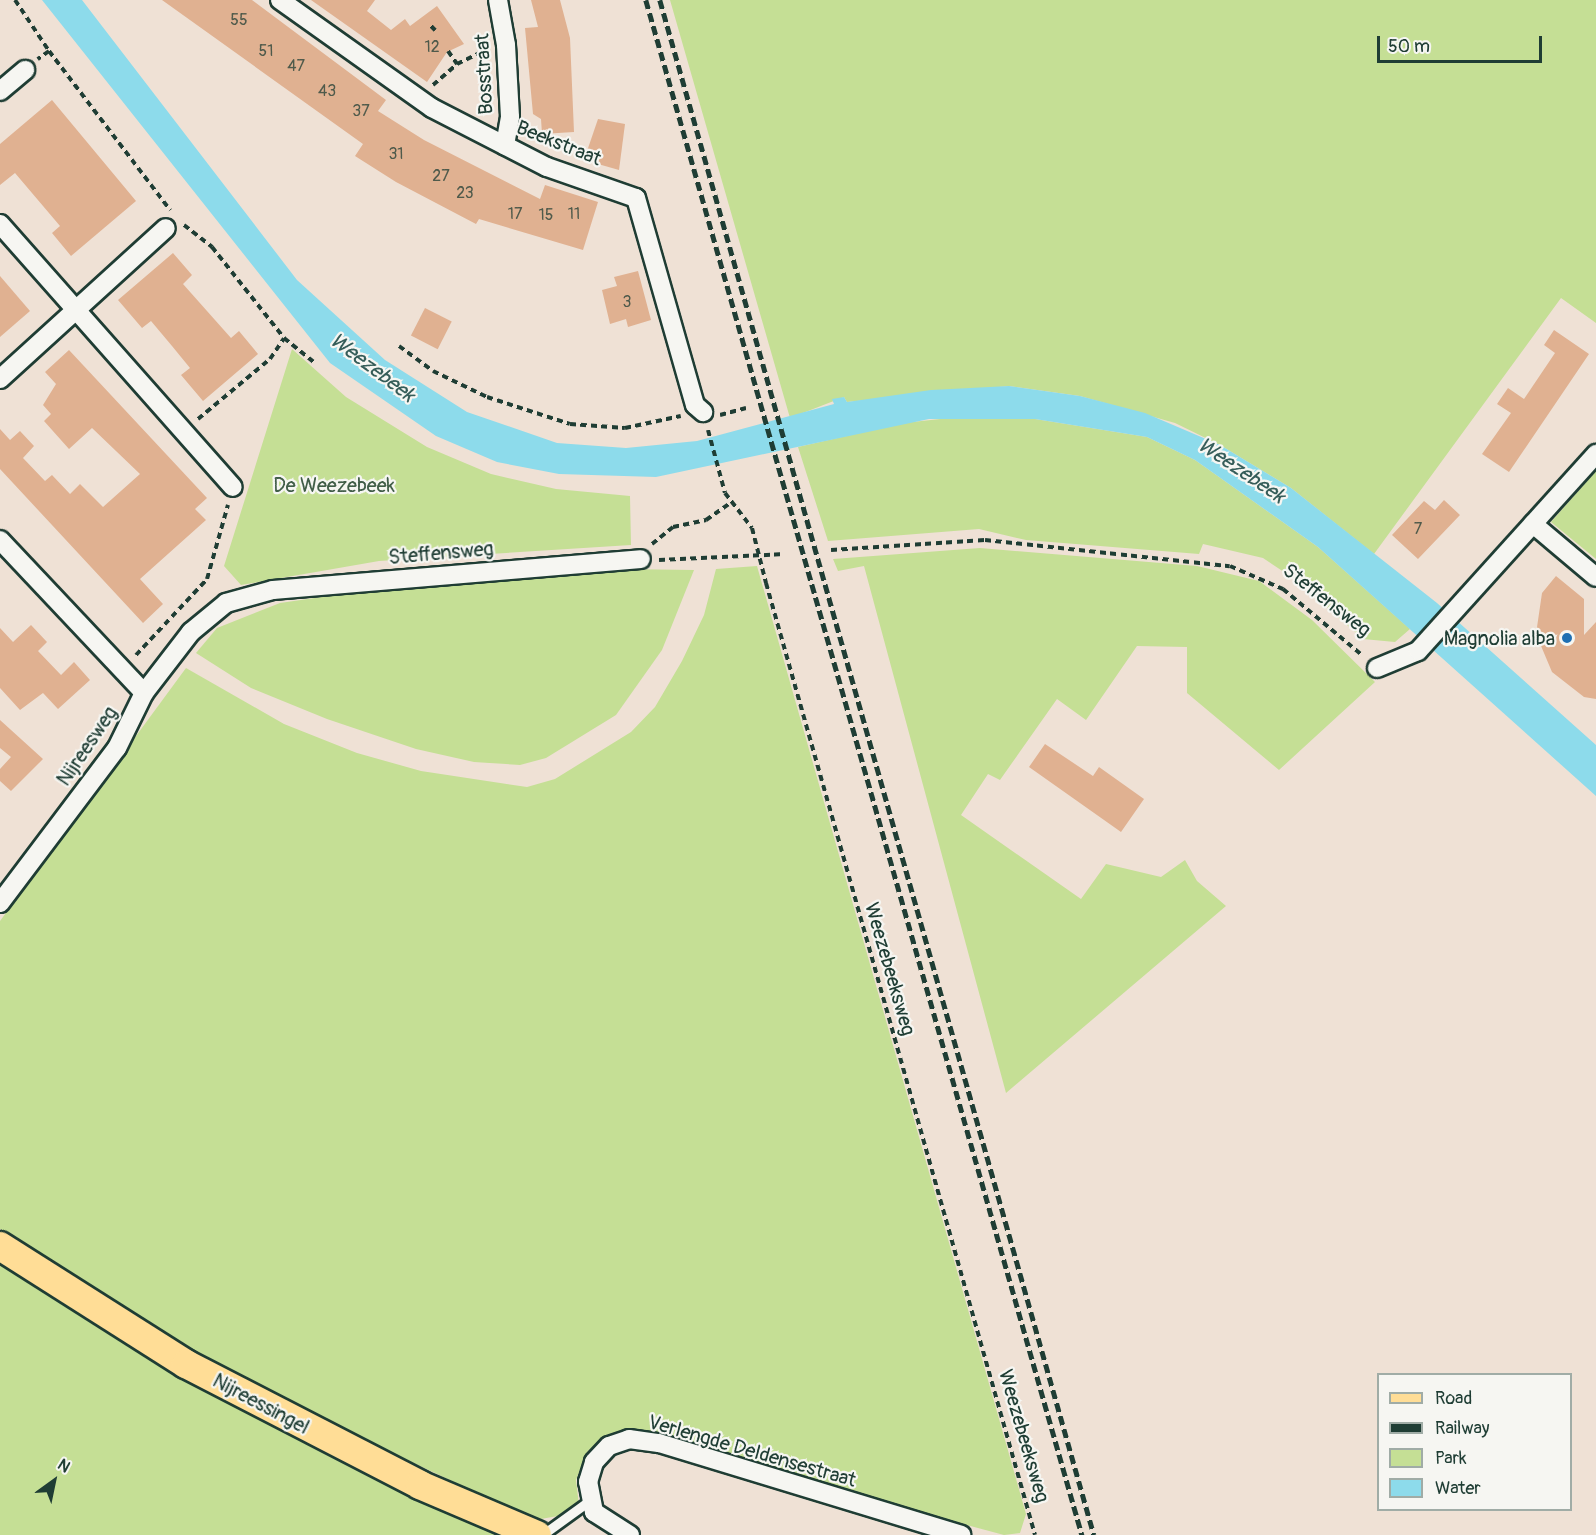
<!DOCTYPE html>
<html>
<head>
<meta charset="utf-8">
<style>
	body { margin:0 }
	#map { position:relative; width:1596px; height:1535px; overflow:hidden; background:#efe1d5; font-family:Pangolin,sans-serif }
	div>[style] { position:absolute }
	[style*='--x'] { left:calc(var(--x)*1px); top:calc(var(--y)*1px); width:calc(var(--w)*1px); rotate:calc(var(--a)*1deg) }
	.green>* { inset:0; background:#c5df95 }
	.water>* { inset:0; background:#8ddbeb }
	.building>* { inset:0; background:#e0b191; transform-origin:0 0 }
	.path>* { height:4px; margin-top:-2px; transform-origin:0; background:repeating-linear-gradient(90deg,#1f3d34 0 6px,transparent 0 10.5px) }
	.roads { filter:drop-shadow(2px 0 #1f3d34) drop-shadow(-2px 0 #1f3d34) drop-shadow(0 2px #1f3d34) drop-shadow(0 -2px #1f3d34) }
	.lane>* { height:9px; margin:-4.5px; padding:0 4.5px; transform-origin:4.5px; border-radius:4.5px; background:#f6f6f2 }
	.street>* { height:18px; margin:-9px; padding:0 9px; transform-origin:9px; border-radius:9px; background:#f6f6f2 }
	.primary>* { height:28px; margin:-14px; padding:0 14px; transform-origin:14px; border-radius:14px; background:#ffdd96 }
	.rail>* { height:4.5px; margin-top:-2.25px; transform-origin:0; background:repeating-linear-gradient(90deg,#1f3d34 0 9px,transparent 0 13.5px) }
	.path-bridge>* { height:4px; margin-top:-2px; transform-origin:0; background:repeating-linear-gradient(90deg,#1f3d34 0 6px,transparent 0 10.5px) }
	.dots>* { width:16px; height:16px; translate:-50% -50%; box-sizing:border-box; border:3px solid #f6f6f2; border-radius:50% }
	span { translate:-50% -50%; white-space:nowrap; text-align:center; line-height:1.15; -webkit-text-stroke:4.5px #f6f6f2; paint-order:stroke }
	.number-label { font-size:16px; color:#4f5a4b }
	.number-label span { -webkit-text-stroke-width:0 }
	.street-label { font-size:20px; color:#1f3d34 }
	.park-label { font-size:20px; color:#405d47 }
	.poi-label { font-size:20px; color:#1f3d34 }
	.right { translate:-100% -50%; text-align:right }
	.water-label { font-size:21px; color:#355d59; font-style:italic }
	.legend { position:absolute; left:1377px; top:1373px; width:195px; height:138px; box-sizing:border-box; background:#f6f6f2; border:2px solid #a0aca6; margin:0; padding:8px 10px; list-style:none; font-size:18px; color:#1f3d34 }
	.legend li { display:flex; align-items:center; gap:12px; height:30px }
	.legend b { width:30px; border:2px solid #a0aca6 }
	.north { position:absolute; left:24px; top:1451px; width:60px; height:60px; -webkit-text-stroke:4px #f6f6f2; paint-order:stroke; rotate:33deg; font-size:16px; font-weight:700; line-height:24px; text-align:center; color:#1f3d34 }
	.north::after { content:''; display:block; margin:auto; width:21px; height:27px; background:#1f3d34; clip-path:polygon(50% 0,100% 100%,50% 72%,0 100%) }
	.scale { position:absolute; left:1377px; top:36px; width:165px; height:27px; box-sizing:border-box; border:3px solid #1f3d34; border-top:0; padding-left:8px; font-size:18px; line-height:21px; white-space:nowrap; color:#1f3d34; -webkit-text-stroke:4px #f6f6f2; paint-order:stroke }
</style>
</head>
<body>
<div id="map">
	<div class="green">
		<i style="clip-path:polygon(670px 0,1596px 0,1596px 323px,1561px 298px,1374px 554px,1291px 488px,1220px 445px,1175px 423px,1080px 396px,1009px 386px,847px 402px,844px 397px,790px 418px)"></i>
		<i style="clip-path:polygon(292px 349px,346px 397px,427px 447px,491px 474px,556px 489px,630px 496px,631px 545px,379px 561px,241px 585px,224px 566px)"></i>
		<i style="clip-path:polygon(968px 416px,1035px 419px,1147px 437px,1195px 460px,1318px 547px,1410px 629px,1395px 642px,1363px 639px,1296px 580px,1263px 558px,1203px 544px,1199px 554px,1026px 540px,979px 529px,828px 541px,798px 447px,903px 423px)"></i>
		<i style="clip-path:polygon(1596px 471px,1596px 559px,1551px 522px)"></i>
		<i style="clip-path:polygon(980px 548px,1197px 566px,1259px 581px,1312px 620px,1375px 682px,1279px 770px,1187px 693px,1187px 647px,1137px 646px,1086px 720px,1057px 699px,1000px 780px,988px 774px,961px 815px,1081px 899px,1106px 864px,1161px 877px,1185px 860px,1197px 881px,1226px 906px,1006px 1093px,864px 566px,838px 571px,833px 559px)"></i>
		<i style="clip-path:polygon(757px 566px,1026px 1514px,1020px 1533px,1004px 1535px,803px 1481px,632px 1428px,608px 1435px,588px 1451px,576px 1480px,579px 1505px,558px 1516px,535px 1520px,307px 1413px,192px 1350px,0 1229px,0 921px,186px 668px,284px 724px,357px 753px,421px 771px,527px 787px,555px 779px,631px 732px,655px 707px,682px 661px,704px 615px,716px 569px)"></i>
		<i style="clip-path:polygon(621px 569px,694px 570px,662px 650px,616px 715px,546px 758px,520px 765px,474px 762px,416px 749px,327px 719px,251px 688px,196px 653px,217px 628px,280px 603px,384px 588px)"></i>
		<i style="clip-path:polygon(0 1261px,179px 1374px,293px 1437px,503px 1535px,0 1535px)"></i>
	</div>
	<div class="water">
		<i style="clip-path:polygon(42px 0,82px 0,297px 280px,385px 360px,467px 412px,557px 443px,626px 448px,697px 441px,834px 404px,832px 399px,844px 397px,847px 402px,931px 390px,1009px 386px,1080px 396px,1145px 413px,1220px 445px,1291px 488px,1437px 603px,1596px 745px,1596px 796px,1318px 547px,1195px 460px,1147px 437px,1035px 419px,929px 419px,656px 477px,559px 474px,497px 462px,436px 436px,330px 363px)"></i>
	</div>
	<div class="building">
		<i style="clip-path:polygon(162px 0,252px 0,386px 100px,378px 111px,424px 140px,540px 199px,545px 185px,598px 202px,583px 250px,479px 219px,476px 224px,396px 182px,355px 156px,363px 144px)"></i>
		<i style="clip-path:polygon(311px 0,375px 0,367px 11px,391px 30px,405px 19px,410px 26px,437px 6px,464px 44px,447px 52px,427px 82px)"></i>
		<i style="clip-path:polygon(531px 0,560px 0,570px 38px,574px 132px,542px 134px,541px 119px,533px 114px,525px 28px,538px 27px)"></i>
		<i style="clip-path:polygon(52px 100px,136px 201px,71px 256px,52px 233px,60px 226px,15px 173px,0 185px,0 144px)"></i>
		<i style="clip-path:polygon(598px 119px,625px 124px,619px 170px,584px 160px)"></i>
		<i style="clip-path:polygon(173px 253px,192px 275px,183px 284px,231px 338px,239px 331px,258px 354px,203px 401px,181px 375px,190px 368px,172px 346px,151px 321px,142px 328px,118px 300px)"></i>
		<i style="clip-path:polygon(638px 271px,651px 320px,628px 327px,626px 319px,610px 324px,602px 290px,617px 286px,614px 277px)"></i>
		<i style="clip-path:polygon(0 276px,30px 311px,0 337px)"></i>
		<i style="left:425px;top:308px;width:30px;height:31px;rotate:27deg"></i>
		<i style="clip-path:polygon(1554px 330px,1589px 354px,1509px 472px,1482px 454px,1511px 413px,1497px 404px,1508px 388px,1524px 399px,1555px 353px,1544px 345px)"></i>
		<i style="clip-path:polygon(69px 350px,207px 498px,195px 509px,206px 520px,140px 579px,163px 604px,143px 623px,0 469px,0 429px,10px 440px,20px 431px,34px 446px,23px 458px,45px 481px,52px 475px,70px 494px,80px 484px,103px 507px,140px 474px,92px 428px,69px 449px,44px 421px,51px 414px,43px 405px,56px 384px,45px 372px)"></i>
		<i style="clip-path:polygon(1444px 500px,1460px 515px,1418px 559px,1392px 535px,1424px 501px,1435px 510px)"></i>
		<i style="clip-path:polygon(1556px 576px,1584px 599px,1584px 635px,1596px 622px,1596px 699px,1584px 697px,1552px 672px,1536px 634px,1542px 593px)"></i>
		<i style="clip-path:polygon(31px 625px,47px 642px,38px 651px,61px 675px,74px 662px,90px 680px,58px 709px,43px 693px,20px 710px,0 688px,0 628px,13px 642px)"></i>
		<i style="clip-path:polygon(0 720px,43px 759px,11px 791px,0 781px,0 769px,11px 757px,0 748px)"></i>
		<i style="clip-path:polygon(1045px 744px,1093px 776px,1099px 767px,1144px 799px,1121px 832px,1029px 767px)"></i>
	</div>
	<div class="path">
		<i style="--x:15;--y:0;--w:61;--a:56.3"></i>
		<i style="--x:49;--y:51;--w:14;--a:144"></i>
		<i style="--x:431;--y:26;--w:6;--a:45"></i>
		<i style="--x:49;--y:51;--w:200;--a:52.7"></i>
		<i style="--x:448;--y:51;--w:16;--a:55"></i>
		<i style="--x:433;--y:85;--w:32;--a:-41"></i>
		<i style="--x:457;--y:64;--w:34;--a:-26"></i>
		<i style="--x:184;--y:225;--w:36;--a:38"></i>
		<i style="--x:212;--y:247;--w:116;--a:51.6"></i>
		<i style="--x:284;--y:338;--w:38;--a:39"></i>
		<i style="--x:399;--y:346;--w:42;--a:36.3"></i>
		<i style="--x:433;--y:371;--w:60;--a:25.7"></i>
		<i style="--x:487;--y:397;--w:87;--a:18"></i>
		<i style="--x:570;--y:424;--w:55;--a:4.2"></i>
		<i style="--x:625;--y:428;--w:57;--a:-12.1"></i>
		<i style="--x:720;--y:415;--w:27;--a:-15"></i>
		<i style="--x:198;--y:419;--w:94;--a:-39.8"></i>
		<i style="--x:270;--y:359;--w:25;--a:-56"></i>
		<i style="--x:708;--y:430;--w:65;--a:74.9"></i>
		<i style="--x:725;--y:493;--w:44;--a:52.4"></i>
		<i style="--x:652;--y:544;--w:27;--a:-39"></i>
		<i style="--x:673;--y:527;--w:34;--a:-12"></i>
		<i style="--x:706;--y:520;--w:29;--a:-35"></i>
		<i style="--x:831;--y:550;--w:154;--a:-3.7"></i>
		<i style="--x:985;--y:540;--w:246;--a:6.1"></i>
		<i style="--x:1230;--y:566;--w:58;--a:23.5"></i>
		<i style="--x:1283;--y:589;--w:104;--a:39.9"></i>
		<i style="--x:659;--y:560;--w:125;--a:-2.7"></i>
		<i style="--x:766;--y:583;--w:989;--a:74.22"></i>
		<i style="--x:136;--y:655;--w:104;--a:-46.9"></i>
		<i style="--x:207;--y:579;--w:77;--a:-74.2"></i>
	</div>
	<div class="roads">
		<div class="lane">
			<i style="--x:542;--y:1535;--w:58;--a:-35.9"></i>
		</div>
		<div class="street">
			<i style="--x:280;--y:0;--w:186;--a:35.4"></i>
			<i style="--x:432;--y:108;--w:129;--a:27.2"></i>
			<i style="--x:547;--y:167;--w:94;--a:19.2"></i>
			<i style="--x:636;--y:198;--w:215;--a:74.1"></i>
			<i style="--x:695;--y:405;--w:11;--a:41"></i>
			<i style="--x:498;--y:0;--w:46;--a:79.9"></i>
			<i style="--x:506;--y:45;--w:72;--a:86.8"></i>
			<i style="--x:510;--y:117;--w:29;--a:100"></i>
			<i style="--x:0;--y:91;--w:33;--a:-40"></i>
			<i style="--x:0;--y:224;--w:351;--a:48.5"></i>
			<i style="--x:0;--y:379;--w:224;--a:-42.3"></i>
			<i style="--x:1533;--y:524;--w:82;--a:40.1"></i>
			<i style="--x:0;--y:540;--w:210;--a:46.7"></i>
			<i style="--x:1377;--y:668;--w:44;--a:-22.5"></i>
			<i style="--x:1418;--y:651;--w:266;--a:-47.9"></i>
			<i style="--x:0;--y:903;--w:194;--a:-53"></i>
			<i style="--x:117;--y:748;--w:61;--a:-63.9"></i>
			<i style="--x:144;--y:693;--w:77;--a:-52.4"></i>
			<i style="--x:191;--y:632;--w:45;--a:-39.6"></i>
			<i style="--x:226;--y:603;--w:49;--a:-15.5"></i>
			<i style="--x:273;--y:590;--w:369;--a:-4.8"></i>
			<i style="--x:630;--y:1535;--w:43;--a:-147.4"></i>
			<i style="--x:594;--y:1512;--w:31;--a:-101"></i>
			<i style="--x:588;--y:1482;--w:21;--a:-73"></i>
			<i style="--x:594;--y:1462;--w:22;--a:-47"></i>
			<i style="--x:609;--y:1446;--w:21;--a:-19"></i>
			<i style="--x:629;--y:1439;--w:30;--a:8"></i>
			<i style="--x:659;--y:1443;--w:316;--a:16.9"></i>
		</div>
		<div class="primary">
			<i style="--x:0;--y:1246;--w:220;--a:32.4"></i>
			<i style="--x:186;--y:1364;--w:263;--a:27.3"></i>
			<i style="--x:420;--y:1485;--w:127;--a:23.1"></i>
		</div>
	</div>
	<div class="rail">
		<i style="--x:646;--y:0;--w:1596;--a:74.14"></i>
		<i style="--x:660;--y:0;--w:1595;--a:74.21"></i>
	</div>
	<div class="path-bridge">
		<i style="--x:752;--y:528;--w:57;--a:75.7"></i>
	</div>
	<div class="dots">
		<i style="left:1567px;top:638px;background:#1f6fb2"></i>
	</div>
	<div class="number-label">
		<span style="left:239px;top:20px">55</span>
		<span style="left:432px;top:47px">12</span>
		<span style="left:266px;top:51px">51</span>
		<span style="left:296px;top:66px">47</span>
		<span style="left:327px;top:91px">43</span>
		<span style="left:361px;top:111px">37</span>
		<span style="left:396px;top:154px">31</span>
		<span style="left:441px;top:176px">27</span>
		<span style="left:465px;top:193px">23</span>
		<span style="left:515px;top:214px">17</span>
		<span style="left:574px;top:214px">11</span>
		<span style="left:546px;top:215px">15</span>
		<span style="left:627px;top:302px">3</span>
		<span style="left:1418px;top:529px">7</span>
	</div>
	<div class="street-label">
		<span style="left:484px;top:74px;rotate:-93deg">Bosstraat</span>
		<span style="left:559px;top:143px;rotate:22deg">Beekstraat</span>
		<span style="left:441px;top:553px;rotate:-5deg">Steffensweg</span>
		<span style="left:1327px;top:600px;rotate:38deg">Steffensweg</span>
		<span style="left:87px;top:746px;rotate:-56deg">Nijreesweg</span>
		<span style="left:890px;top:969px;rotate:74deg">Weezebeeksweg</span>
		<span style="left:261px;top:1404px;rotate:28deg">Nijreessingel</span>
		<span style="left:1024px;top:1436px;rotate:74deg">Weezebeeksweg</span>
		<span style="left:752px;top:1451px;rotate:16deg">Verlengde Deldensestraat</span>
	</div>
	<div class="park-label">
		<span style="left:334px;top:485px">De Weezebeek</span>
	</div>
	<div class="poi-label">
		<span class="right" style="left:1555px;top:638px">Magnolia alba</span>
	</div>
	<div class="water-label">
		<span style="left:372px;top:368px;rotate:37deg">Weezebeek</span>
		<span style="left:1241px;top:471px;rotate:34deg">Weezebeek</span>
	</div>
	<ul class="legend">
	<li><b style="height:8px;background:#ffdd96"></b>Road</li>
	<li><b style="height:8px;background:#1f3d34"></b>Railway</li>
	<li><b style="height:16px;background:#c5df95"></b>Park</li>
	<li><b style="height:16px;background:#8ddbeb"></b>Water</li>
	</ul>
	<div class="north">N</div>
	<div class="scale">50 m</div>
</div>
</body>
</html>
